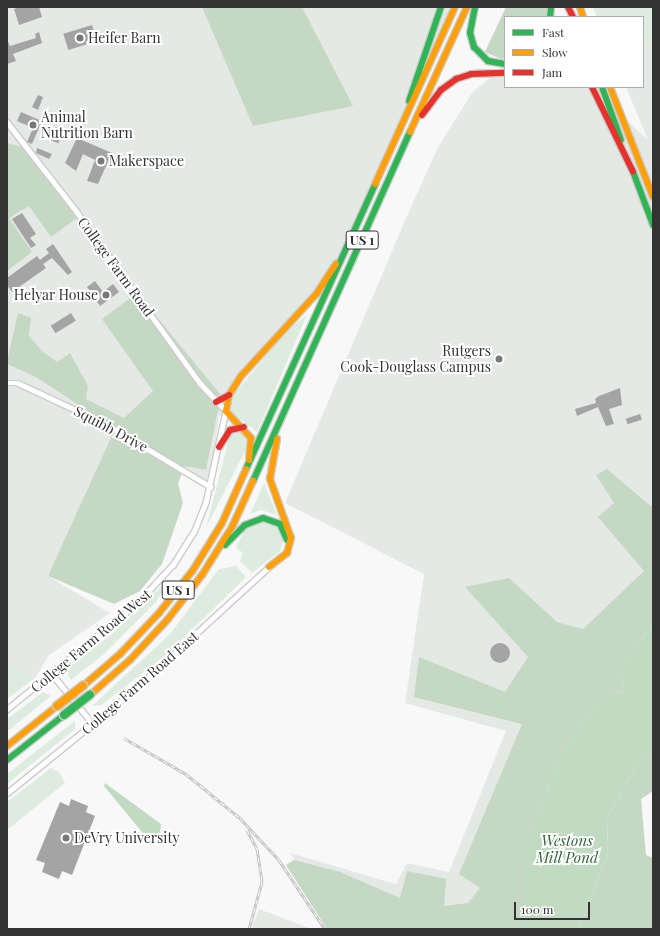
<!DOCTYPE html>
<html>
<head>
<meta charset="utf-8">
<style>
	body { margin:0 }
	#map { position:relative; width:660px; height:936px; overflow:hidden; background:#f7f8f7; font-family:"Playfair Display",serif }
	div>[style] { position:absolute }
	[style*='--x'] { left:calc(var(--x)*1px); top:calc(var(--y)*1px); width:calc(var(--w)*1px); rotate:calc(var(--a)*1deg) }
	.built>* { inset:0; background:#e5e9e5 }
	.green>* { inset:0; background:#deebdf }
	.forest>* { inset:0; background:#c4d8c4 }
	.water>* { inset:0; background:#c1dbc2 }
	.building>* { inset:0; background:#a3a4a3; transform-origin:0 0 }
	.round { border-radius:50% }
	.roads { filter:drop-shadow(1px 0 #cbcccb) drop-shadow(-1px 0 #cbcccb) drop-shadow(0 1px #cbcccb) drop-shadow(0 -1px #cbcccb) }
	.street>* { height:4.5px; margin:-2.25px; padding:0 2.25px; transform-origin:2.25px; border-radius:2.25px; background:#fefefe }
	.fast>* { height:6px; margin:-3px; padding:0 3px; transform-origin:3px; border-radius:3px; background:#30b455 }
	.slow>* { height:6px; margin:-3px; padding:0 3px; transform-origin:3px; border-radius:3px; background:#ff9f0a }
	.jam>* { height:6px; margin:-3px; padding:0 3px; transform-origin:3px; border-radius:3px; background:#e5322d }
	.rail>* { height:3px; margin-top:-1.5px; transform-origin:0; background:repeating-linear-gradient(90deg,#fff 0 4.5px,#c3c3c3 0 9px); box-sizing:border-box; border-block:1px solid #c3c3c3 }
	.bridges { filter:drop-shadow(1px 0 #cbcccb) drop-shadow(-1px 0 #cbcccb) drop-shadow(0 1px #cbcccb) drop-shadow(0 -1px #cbcccb) }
	.fast-bridge>* { height:8px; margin:-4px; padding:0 4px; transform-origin:4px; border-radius:4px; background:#30b455 }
	.slow-bridge>* { height:8px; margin:-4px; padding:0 4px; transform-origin:4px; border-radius:4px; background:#ff9f0a }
	.dots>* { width:11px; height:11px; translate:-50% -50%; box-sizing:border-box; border:2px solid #fff; border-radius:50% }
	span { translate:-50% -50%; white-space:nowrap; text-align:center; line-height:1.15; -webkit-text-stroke:4px #fff; paint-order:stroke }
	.shield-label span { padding:1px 3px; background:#fff; border:1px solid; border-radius:3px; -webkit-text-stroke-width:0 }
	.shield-label { font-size:13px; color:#323332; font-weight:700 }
	.poi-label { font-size:14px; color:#323332 }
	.left { translate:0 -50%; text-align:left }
	.right { translate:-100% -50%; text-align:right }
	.street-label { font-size:14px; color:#323332 }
	.water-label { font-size:15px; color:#316536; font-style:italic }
	.frame { position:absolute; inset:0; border:8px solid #323332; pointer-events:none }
	.legend { position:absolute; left:504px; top:16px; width:140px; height:72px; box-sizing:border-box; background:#fff; border:1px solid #adadad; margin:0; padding:5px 7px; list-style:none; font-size:12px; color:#323332 }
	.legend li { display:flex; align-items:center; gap:8px; height:20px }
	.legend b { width:20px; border:1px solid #adadad }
	.scale { position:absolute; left:514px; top:902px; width:76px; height:18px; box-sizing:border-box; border:2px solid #323332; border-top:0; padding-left:5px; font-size:12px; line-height:14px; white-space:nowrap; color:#323332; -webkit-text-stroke:3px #fff; paint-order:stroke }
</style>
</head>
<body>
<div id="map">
	<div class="built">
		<i style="clip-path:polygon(7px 7px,455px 7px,353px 236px,325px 282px,241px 376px,226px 411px,219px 417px,209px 484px,124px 434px,48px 576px,110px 613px,49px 655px,36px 677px,7px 664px)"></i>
		<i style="clip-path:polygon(593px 7px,653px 7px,653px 611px,517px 924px,344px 929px,290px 853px,396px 884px,407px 863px,449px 872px,506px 731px,405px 703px,424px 574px,285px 503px,407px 216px,438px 147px,472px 93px,491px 77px,505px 77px,505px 87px,591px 87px,648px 140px,626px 87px,643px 87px,643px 17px,597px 17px)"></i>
		<i style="clip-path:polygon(259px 909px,309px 928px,309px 929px,251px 929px)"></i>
	</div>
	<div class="green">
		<i style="clip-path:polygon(593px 7px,653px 7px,653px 41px,643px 46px,643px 17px,597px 17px)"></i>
		<i style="clip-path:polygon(307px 315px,257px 432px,230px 411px,232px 397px,287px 330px)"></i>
		<i style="clip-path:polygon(240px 431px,245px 436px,246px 449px,206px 528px,229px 439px,233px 432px)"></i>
		<i style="clip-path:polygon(264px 483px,277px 515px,261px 510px,250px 514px)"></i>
		<i style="clip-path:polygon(256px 522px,268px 522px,279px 529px,283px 540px,280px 551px,252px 573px,240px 561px,243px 553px,236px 547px,245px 530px)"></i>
		<i style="clip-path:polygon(236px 566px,246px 577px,165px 656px,101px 705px,92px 706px,170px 634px,219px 569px)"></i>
		<i style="clip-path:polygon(170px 578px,156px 602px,104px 654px,71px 680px,67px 673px,71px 666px,112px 634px)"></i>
		<i style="clip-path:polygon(7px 664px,36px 677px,7px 699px)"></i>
		<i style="clip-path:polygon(43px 692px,51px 696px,7px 732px,7px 719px)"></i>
		<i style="clip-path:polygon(75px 721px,75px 729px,7px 784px,7px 774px)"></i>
		<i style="clip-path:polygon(51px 768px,59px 772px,65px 783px,7px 830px,7px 802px)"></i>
	</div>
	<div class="forest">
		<i style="clip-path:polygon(202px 7px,302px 7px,353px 106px,253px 126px)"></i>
		<i style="clip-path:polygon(506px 7px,547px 7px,548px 10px,546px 17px,505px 17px,505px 58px,501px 59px,485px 52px)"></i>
		<i style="clip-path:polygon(7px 143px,29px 149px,81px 215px,51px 237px,29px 206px,9px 218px,32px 252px,7px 271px)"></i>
		<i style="clip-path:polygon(137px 293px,221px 395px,206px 470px,185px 466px,178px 483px,183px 503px,162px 564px,140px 591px,114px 604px,48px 576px,115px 429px,36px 377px,7px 364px,7px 361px,18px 313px,31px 318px,29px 336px,42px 351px,57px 362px,70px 353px,88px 386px,86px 399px,124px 418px,153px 391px,102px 319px)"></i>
		<i style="clip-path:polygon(607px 469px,653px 508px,653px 623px,621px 670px,625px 690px,602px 697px,564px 749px,527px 840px,526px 926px,524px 929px,327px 929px,286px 865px,294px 860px,340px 872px,400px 898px,407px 871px,446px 879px,444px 906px,468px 903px,480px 888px,459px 874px,522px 724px,414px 697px,419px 657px,505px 692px,528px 657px,465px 587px,509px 578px,557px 622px,583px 629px,644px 571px,598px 517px,614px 503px,596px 475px)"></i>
		<i style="clip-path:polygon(653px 751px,653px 791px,641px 799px,646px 855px,653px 858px,653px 929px,579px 929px,608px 854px,607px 818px,636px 767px)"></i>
	</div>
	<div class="water">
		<i style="clip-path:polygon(653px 623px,653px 751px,636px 767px,607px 818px,608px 854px,579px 929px,524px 929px,527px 840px,564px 749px,602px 697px,625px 690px,621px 670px)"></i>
		<i style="clip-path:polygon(105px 783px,161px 824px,160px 832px,152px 838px,147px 838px,104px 786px)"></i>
	</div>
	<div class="building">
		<i style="clip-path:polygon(20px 7px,39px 7px,42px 17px,19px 25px,14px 9px)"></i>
		<i style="left:92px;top:25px;width:17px;height:30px;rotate:73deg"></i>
		<i style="clip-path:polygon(39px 32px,42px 43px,13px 54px,16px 61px,7px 64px,7px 39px,10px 46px,36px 38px,35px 34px)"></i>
		<i style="clip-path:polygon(38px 95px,43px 97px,38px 110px,32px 107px)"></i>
		<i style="clip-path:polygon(21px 112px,42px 121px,32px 144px,27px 142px,33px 128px,17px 121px)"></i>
		<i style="left:55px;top:127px;width:9px;height:14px;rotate:21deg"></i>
		<i style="clip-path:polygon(77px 138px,112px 153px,98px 184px,87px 181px,95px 160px,83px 154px,76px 171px,65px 163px)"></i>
		<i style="clip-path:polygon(37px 148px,52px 154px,49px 159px,36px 153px)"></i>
		<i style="clip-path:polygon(22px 213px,36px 234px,30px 238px,36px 245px,31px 248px,12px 219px)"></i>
		<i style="clip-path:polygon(53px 244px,72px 272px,68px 275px,52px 258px,43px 264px,46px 268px,12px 292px,7px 285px,7px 278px,37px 256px,40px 260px,49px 253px,46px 249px)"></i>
		<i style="clip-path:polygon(95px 281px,103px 292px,113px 284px,119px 292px,100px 306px,87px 287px)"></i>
		<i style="left:71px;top:313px;width:9px;height:24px;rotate:58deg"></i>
		<i style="clip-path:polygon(620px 388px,622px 405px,609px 409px,614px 424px,606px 426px,598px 407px,577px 416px,575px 409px,596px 403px,595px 399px,599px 396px)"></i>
		<i style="left:640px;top:414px;width:6px;height:15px;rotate:72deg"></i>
		<i class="round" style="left:490px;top:643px;width:20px;height:20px"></i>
		<i style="clip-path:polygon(71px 799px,88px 806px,86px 812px,95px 816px,72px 875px,62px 871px,59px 879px,42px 872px,45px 863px,36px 860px,60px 802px,69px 806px)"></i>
	</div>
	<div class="roads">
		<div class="street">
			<i style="--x:7;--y:122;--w:114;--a:52.1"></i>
			<i style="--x:77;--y:212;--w:211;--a:54.3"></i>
			<i style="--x:200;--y:383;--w:38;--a:47"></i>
			<i style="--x:226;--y:411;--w:94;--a:102.3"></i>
			<i style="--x:206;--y:503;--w:31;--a:112"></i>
			<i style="--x:194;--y:532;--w:39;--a:122"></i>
			<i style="--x:173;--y:565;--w:52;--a:132.6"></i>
			<i style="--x:138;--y:603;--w:169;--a:140.8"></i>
			<i style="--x:7;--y:383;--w:11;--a:0"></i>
			<i style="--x:18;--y:383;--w:97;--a:25"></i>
			<i style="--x:106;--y:424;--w:122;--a:31"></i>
			<i style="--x:52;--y:674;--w:65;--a:50.6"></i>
			<i style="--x:7;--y:793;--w:162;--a:-39"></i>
			<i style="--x:133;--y:691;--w:184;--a:-42.4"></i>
		</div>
		<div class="fast">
			<i style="--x:475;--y:7;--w:26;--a:101"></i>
			<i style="--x:470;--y:33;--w:15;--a:74"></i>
			<i style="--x:474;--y:47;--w:20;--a:45"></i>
			<i style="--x:488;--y:61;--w:17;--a:10"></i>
			<i style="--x:550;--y:17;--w:10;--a:-84"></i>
			<i style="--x:602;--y:87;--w:56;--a:70.3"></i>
			<i style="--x:409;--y:101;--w:99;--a:-71.2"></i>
			<i style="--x:632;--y:169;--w:60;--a:69.4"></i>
			<i style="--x:246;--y:469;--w:313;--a:-65.6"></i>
			<i style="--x:253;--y:481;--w:383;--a:-65.8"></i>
			<i style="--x:225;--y:545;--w:28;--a:-45"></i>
			<i style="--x:245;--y:525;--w:19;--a:-21"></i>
			<i style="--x:263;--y:518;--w:18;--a:19"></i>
			<i style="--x:280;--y:524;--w:17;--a:66"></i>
			<i style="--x:7;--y:760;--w:73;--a:-38.3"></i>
		</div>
		<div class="slow">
			<i style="--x:580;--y:7;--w:10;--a:73"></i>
			<i style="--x:610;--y:87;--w:118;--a:68.6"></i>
			<i style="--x:410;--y:132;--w:137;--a:-65.5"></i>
			<i style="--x:375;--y:184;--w:194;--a:-65.7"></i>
			<i style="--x:249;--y:460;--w:22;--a:-85"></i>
			<i style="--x:251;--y:438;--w:37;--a:-133"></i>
			<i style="--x:226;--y:411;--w:16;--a:-79"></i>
			<i style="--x:229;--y:395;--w:22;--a:-58"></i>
			<i style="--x:241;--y:376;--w:113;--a:-47.5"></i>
			<i style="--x:317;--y:293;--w:35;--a:-57"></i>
			<i style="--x:269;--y:567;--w:23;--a:-38"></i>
			<i style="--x:287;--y:553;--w:16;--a:-75"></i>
			<i style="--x:291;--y:538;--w:63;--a:-109.6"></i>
			<i style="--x:270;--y:479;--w:41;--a:-80.1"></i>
			<i style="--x:83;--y:686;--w:49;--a:-40.9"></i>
			<i style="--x:120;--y:654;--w:57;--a:-46.4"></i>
			<i style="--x:159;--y:613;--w:55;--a:-51.7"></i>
			<i style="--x:193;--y:570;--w:55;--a:-58.3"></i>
			<i style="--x:222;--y:523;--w:59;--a:-66"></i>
			<i style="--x:90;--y:695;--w:53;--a:-41.2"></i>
			<i style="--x:130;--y:660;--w:56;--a:-47.2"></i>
			<i style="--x:168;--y:619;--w:56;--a:-52.3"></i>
			<i style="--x:202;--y:575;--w:57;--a:-58"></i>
			<i style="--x:232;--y:527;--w:51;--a:-65.5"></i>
			<i style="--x:7;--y:746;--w:64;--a:-38.7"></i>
		</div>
		<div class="jam">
			<i style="--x:568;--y:7;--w:11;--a:63"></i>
			<i style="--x:592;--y:87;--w:94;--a:64.2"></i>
			<i style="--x:422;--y:115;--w:31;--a:-53"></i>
			<i style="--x:441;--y:90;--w:19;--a:-36"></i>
			<i style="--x:456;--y:79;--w:16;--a:-18"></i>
			<i style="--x:471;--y:74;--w:34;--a:-2"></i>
			<i style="--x:216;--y:402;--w:15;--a:-28"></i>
			<i style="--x:219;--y:447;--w:20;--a:-57"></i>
			<i style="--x:230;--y:430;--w:14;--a:-12"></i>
		</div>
	</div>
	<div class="rail">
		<i style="--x:124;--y:738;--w:72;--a:30.1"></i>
		<i style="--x:186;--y:774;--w:70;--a:39.2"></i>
		<i style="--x:240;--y:818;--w:57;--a:47.1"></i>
		<i style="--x:279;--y:860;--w:83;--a:56.3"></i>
		<i style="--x:247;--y:830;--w:21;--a:62"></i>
		<i style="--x:257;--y:849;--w:33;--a:81"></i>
		<i style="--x:262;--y:882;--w:49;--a:105.5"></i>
	</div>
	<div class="bridges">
		<div class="fast-bridge">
			<i style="--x:64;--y:715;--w:33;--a:-38"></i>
		</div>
		<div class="slow-bridge">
			<i style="--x:57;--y:706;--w:33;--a:-38"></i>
		</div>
	</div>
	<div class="dots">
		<i style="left:80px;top:38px;background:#777877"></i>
		<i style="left:33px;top:125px;background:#777877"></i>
		<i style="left:101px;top:161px;background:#777877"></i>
		<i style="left:106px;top:295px;background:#777877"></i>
		<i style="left:499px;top:359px;background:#777877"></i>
		<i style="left:66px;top:838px;background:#777877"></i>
	</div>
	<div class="shield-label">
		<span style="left:362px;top:240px">US 1</span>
		<span style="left:178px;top:590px">US 1</span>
	</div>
	<div class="poi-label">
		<span class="left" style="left:88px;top:38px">Heifer Barn</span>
		<span class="left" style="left:41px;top:125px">Animal<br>Nutrition Barn</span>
		<span class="left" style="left:109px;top:161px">Makerspace</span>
		<span class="right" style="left:98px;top:295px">Helyar House</span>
		<span class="right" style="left:491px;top:359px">Rutgers<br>Cook-Douglass Campus</span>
		<span class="left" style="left:74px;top:838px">DeVry University</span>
	</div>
	<div class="street-label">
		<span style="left:116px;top:267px;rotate:54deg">College Farm Road</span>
		<span style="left:111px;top:429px;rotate:28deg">Squibb Drive</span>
		<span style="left:91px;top:641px;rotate:-40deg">College Farm Road West</span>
		<span style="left:140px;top:683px;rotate:-41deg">College Farm Road East</span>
	</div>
	<div class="water-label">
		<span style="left:567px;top:849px">Westons<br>Mill Pond</span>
	</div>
	<div class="frame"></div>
	<ul class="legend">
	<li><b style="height:5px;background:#30b455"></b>Fast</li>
	<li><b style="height:5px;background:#ff9f0a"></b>Slow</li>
	<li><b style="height:5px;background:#e5322d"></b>Jam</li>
	</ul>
	<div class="scale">100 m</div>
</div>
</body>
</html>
